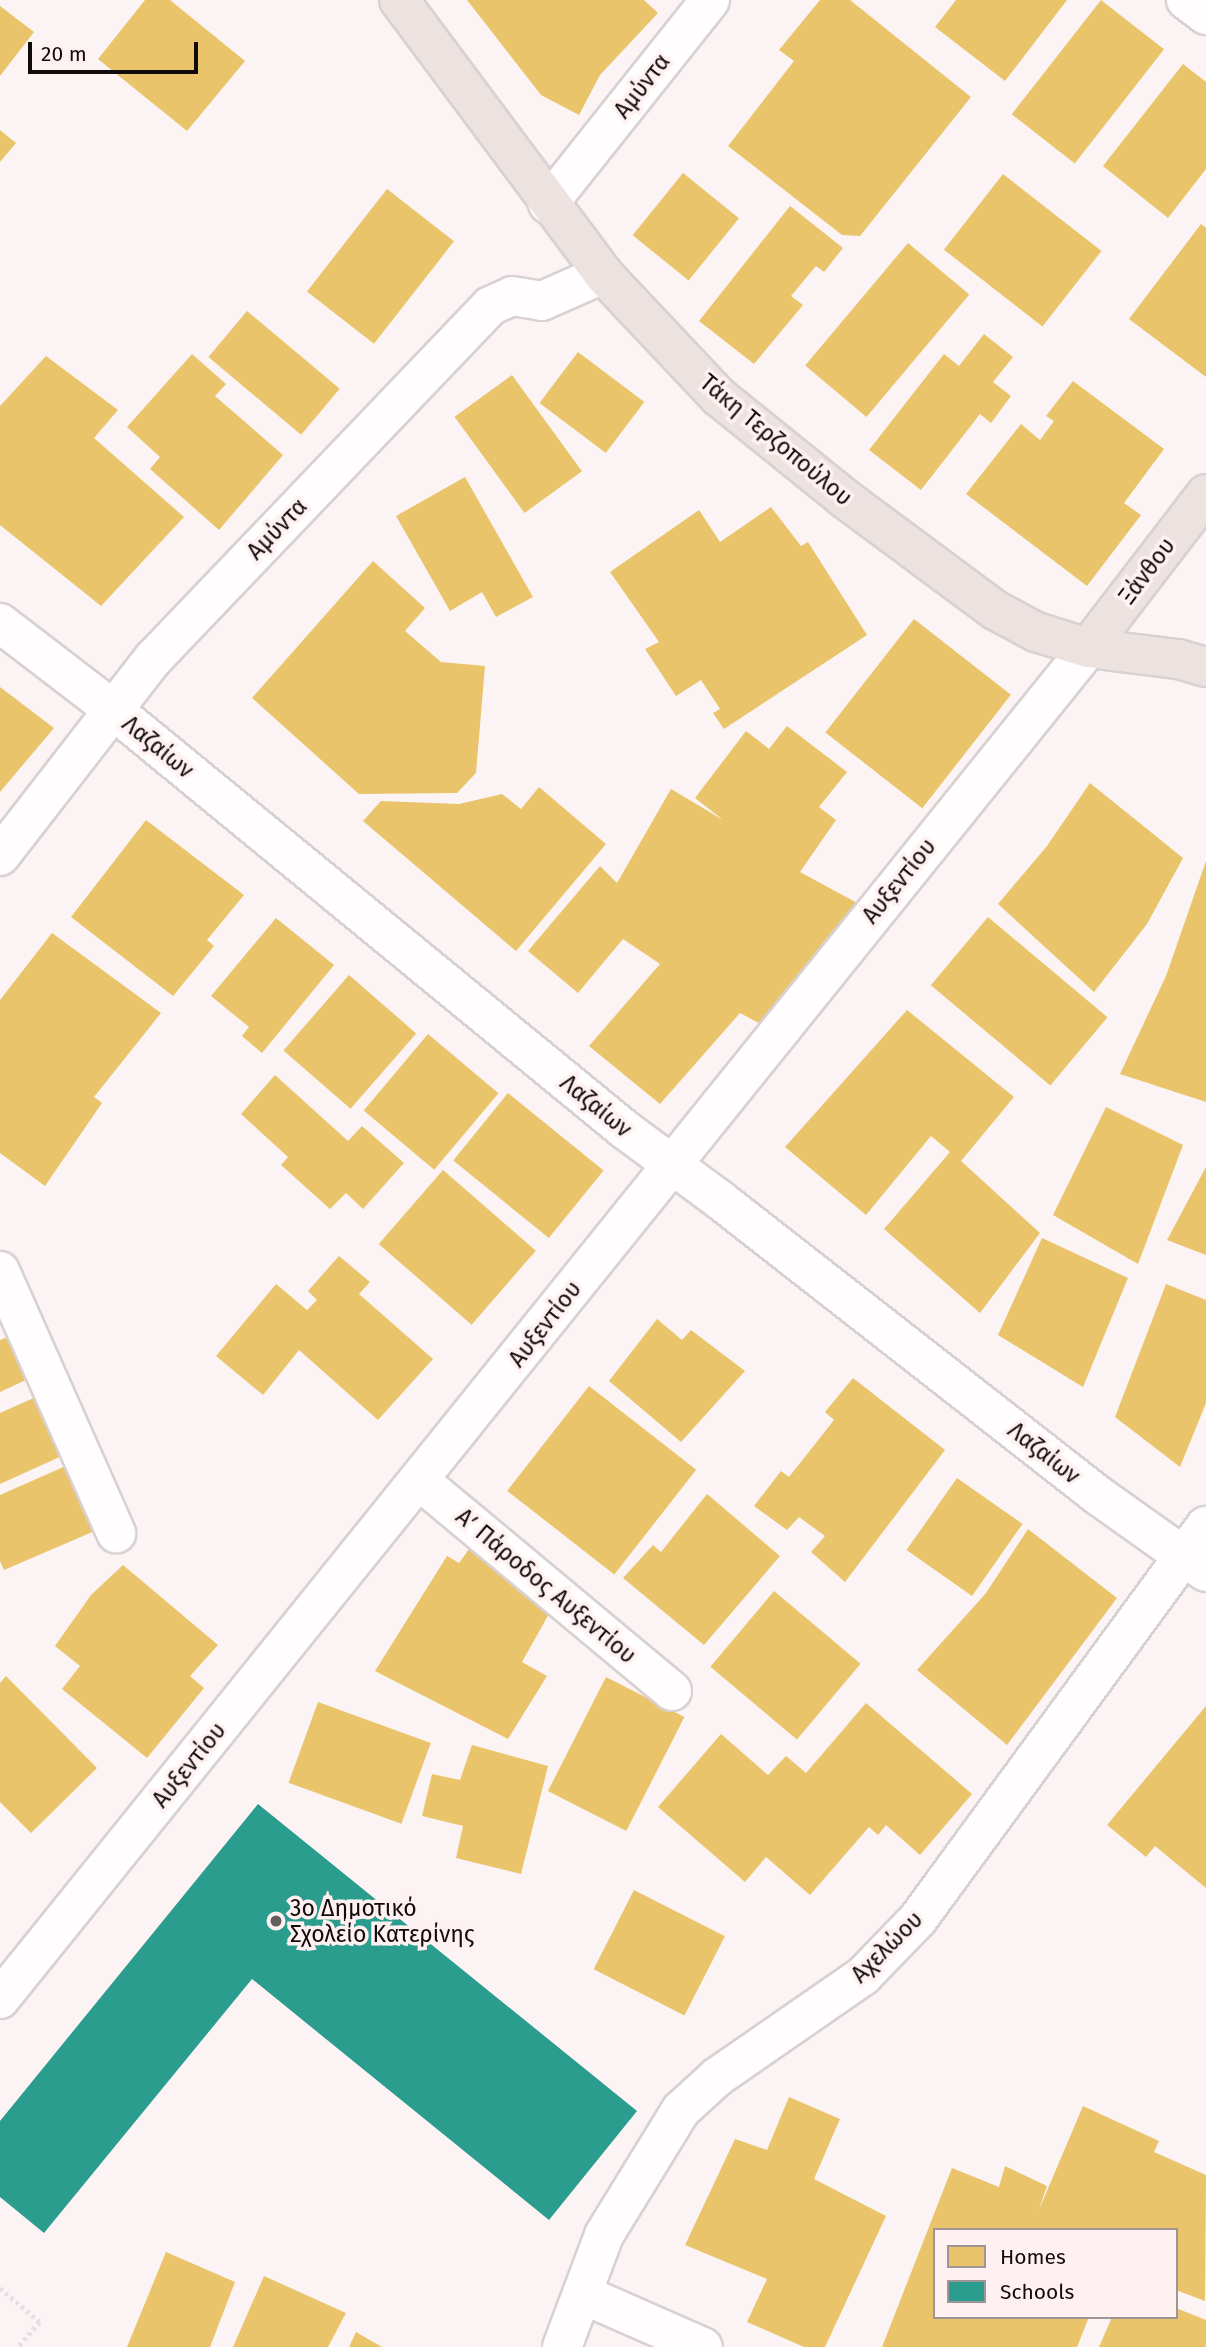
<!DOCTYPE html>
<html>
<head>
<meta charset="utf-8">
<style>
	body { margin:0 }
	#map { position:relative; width:1206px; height:2347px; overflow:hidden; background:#fcf4f4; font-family:"Fira Sans",sans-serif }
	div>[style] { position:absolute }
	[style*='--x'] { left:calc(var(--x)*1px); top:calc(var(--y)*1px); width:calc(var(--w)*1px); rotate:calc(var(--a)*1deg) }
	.homes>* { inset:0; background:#e9c46a; transform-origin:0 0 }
	.schools>* { inset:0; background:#2a9d8f }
	.path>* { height:4.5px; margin-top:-2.25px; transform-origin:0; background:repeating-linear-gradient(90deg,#e3e1e1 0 3.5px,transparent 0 7px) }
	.roads { filter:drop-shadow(2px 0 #d8d1d2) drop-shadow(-2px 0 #d8d1d2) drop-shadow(0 2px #d8d1d2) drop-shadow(0 -2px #d8d1d2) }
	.minor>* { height:38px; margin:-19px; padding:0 19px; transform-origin:19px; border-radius:19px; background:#fffdfd }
	.major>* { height:38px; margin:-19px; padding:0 19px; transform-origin:19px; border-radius:19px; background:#ece3e0 }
	.dots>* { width:19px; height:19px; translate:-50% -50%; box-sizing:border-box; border:4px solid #fff1f1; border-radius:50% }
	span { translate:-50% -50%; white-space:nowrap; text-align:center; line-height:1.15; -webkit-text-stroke:7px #fff1f1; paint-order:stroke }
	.street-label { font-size:23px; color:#110b0b }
	.poi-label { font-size:23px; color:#110b0b }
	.left { translate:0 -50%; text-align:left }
	.legend { position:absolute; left:933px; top:2228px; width:245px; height:91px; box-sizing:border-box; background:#fff1f1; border:2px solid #a09595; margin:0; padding:9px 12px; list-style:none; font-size:21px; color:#110b0b }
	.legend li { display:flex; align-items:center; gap:14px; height:35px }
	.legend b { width:35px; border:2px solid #a09595 }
	.scale { position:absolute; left:28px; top:42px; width:170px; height:32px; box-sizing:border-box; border:4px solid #110b0b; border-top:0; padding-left:9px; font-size:21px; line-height:24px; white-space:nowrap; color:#110b0b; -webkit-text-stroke:5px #fff1f1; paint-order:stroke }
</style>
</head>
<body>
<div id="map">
	<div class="homes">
		<i style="clip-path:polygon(145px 0,170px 0,245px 61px,187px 131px,98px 59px)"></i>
		<i style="clip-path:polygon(467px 0,644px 0,658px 13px,600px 75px,579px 115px,541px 95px)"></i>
		<i style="clip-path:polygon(820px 0,850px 0,971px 97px,860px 236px,842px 235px,728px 146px,794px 61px,779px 50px)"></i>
		<i style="clip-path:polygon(956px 0,1067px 0,1005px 81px,935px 27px)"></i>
		<i style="left:1101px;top:0;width:80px;height:145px;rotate:38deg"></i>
		<i style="clip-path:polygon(0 6px,34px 32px,0 76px)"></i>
		<i style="clip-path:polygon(1183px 64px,1206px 82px,1206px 169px,1168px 218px,1103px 166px)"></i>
		<i style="clip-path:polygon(0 130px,16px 143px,0 162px)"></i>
		<i style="left:683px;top:173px;width:72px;height:80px;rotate:39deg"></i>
		<i style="left:1003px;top:174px;width:125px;height:96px;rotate:38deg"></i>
		<i style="left:387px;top:189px;width:85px;height:130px;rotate:38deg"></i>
		<i style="clip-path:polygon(790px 206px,843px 248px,824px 272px,816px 266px,791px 296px,803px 305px,754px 364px,699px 321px)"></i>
		<i style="clip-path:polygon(1201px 224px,1206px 228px,1206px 377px,1129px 319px)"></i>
		<i style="left:908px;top:243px;width:80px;height:160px;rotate:40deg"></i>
		<i style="left:247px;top:311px;width:121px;height:60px;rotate:40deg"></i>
		<i style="clip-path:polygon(984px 334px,1013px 357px,993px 382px,1011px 396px,991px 423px,980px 414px,921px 490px,869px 450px,944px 354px,959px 366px)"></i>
		<i style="left:578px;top:352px;width:83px;height:64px;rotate:37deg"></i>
		<i style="clip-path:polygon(192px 354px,226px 384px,215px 396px,283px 455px,219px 530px,150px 469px,160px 457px,127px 427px)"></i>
		<i style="clip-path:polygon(46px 356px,118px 410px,94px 438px,184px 517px,101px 606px,0 525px,0 406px)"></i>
		<i style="left:512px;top:375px;width:119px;height:71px;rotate:54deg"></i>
		<i style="clip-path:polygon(1073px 381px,1164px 449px,1124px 503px,1141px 515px,1087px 586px,966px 494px,1021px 424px,1040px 440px,1054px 421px,1046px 416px)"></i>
		<i style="clip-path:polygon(465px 477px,533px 597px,496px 617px,482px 592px,450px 611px,396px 516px)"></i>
		<i style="clip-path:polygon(771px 507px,801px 546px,808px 542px,867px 635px,724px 729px,713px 713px,720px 709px,701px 680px,676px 696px,645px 649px,659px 642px,610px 572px,699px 510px,720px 542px)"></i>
		<i style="clip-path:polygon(373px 561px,425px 608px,405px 631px,441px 662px,485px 666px,476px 773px,457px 793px,359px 794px,252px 698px)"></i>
		<i style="left:914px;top:619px;width:123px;height:144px;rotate:38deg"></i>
		<i style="clip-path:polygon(0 687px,54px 728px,0 792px)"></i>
		<i style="clip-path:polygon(787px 726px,847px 772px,819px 807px,836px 820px,800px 872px,859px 904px,768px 1028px,740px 1013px,660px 1104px,589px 1046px,660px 964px,623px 939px,578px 993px,528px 951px,600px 866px,617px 883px,671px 789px,723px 820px,695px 798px,746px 731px,769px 749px)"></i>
		<i style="clip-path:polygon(1090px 783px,1183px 858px,1147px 924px,1094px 992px,998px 904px,1047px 846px)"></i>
		<i style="clip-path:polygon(539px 787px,606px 844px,516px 951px,363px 821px,381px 801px,459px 804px,502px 794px,521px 809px)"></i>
		<i style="clip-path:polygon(146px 820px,244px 895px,207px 940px,214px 946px,173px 996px,71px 917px)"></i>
		<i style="clip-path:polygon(1206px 861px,1206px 1102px,1120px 1074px,1166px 976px)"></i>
		<i style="left:988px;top:917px;width:156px;height:89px;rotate:40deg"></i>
		<i style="clip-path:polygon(276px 918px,334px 965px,262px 1053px,242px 1036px,249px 1027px,211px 996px)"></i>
		<i style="clip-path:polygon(52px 933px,161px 1013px,94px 1097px,102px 1103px,45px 1186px,0 1153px,0 1000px)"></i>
		<i style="left:349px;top:975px;width:89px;height:100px;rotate:41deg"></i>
		<i style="clip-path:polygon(907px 1010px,1014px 1097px,961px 1161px,1040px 1233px,980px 1313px,884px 1229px,950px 1152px,931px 1136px,866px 1215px,785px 1147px)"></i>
		<i style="left:428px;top:1034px;width:92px;height:100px;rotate:40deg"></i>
		<i style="clip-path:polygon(275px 1075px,348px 1141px,362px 1126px,404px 1163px,363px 1209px,346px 1193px,330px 1209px,281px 1165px,288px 1157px,241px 1114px)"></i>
		<i style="left:508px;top:1093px;width:123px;height:87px;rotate:39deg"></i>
		<i style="clip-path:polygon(1106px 1107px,1183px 1145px,1138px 1264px,1053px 1215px)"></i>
		<i style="clip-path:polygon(1206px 1167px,1206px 1255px,1167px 1240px)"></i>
		<i style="left:443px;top:1170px;width:123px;height:98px;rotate:41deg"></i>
		<i style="clip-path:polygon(1042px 1238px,1128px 1278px,1083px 1387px,998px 1335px)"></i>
		<i style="clip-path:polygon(339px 1256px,370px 1282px,359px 1294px,433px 1359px,378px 1420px,299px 1350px,263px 1395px,216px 1356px,276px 1284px,307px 1310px,317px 1300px,308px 1291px)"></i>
		<i style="clip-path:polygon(1166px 1284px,1206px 1300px,1206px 1403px,1180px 1467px,1115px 1417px)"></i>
		<i style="clip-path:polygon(657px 1319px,682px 1340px,691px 1330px,745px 1371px,681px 1442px,609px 1381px)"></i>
		<i style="clip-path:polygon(10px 1336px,28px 1379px,0 1392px,0 1340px)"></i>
		<i style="clip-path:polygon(853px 1378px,945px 1450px,845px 1582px,811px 1552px,825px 1536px,799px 1517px,787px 1530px,754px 1506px,781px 1471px,789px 1477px,834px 1420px,825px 1412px)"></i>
		<i style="left:589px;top:1386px;width:136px;height:133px;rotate:38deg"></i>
		<i style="clip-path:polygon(36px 1397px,64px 1455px,0 1484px,0 1413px)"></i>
		<i style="clip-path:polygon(68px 1465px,97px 1530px,4px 1570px,0 1561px,0 1495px)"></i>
		<i style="left:957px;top:1478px;width:80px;height:88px;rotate:35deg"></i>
		<i style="clip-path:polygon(707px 1494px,780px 1556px,704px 1645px,623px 1578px,653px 1545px,661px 1552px)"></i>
		<i style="clip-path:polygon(1028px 1529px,1117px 1598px,1007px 1745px,917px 1670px,986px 1593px)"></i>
		<i style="clip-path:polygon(472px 1545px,554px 1605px,522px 1662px,547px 1676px,508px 1739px,375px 1671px,447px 1556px,459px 1563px)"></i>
		<i style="clip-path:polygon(123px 1565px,218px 1645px,190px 1676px,204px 1688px,147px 1758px,62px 1689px,80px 1666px,55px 1646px,91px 1595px)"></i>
		<i style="left:774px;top:1591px;width:113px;height:99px;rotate:40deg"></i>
		<i style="clip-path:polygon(6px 1676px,97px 1768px,31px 1833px,0 1802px,0 1683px)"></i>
		<i style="left:606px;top:1677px;width:88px;height:128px;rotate:27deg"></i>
		<i style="left:318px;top:1702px;width:120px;height:86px;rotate:20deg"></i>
		<i style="clip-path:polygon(866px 1703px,972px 1794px,920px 1855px,886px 1825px,878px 1835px,869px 1827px,810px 1895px,766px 1857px,745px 1882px,658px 1807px,721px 1734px,768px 1775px,786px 1756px,806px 1773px)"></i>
		<i style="clip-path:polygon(1206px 1706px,1206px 1888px,1155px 1846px,1146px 1857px,1107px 1825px)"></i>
		<i style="clip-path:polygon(472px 1745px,548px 1766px,521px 1874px,456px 1858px,463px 1826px,422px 1816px,432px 1774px,460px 1780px)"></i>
		<i style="left:634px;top:1890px;width:102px;height:89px;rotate:27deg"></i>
		<i style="clip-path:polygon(789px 2097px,840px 2119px,814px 2179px,886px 2216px,825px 2347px,804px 2347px,747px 2322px,767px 2279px,685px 2245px,735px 2139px,767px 2150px)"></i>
		<i style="clip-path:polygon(1083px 2106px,1159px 2141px,1154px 2152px,1206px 2175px,1205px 2301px,1176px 2290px,1176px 2230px,935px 2230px,935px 2317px,1089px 2317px,1077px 2347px,882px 2347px,952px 2168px,999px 2187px,1005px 2166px,1047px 2186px,1038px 2212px)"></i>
		<i style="clip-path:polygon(166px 2252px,235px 2282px,210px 2347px,127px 2347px)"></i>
		<i style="clip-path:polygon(264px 2276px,346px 2313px,328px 2347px,233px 2347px)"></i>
		<i style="clip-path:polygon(1176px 2308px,1206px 2320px,1206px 2347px,1099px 2347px,1112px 2317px,1176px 2317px)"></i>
		<i style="clip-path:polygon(356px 2332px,382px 2347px,349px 2347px)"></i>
	</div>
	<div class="schools">
		<i style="clip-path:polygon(258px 1804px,637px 2111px,549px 2220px,252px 1979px,44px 2233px,0 2197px,0 2121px)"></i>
	</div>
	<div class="path">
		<i style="--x:0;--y:2288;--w:52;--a:40.4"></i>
		<i style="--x:40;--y:2322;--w:33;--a:131"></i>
	</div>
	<div class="roads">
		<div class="minor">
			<i style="--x:1186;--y:0;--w:25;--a:37"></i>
			<i style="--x:548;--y:204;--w:260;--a:-51.5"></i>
			<i style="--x:0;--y:623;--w:141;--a:37.5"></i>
			<i style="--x:112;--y:709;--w:662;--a:39.36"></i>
			<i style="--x:624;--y:1129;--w:119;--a:36.5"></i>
			<i style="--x:720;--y:1200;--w:481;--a:38"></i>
			<i style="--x:1099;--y:1496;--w:131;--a:35.4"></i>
			<i style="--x:0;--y:856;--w:249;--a:-52.2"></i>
			<i style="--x:153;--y:659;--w:488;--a:-46.3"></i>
			<i style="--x:490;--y:306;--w:24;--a:-24"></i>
			<i style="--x:512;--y:296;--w:30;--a:9"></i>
			<i style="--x:542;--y:301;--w:67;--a:-23.9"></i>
			<i style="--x:0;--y:1271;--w:287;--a:66.1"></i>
			<i style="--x:420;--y:1481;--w:328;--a:39.8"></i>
			<i style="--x:0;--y:1999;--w:1735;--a:-51.15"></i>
			<i style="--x:582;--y:2294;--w:132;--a:23.7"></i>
			<i style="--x:562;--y:2347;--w:120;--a:-69.4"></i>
			<i style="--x:604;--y:2235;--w:147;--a:-58.4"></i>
			<i style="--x:681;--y:2110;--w:49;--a:-42.5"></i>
			<i style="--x:717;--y:2077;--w:178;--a:-34.7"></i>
			<i style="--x:863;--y:1976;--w:79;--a:-46"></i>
			<i style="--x:918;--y:1919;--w:487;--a:-53.8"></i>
		</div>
		<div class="major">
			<i style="--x:399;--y:0;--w:342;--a:53.3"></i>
			<i style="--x:603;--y:274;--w:169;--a:46.7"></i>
			<i style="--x:719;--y:397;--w:161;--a:38.9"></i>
			<i style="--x:844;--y:498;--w:188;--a:36.6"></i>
			<i style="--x:995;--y:610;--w:47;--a:28.2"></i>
			<i style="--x:1036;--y:632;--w:54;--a:17.1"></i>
			<i style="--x:1088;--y:648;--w:91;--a:7"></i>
			<i style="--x:1178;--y:659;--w:29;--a:16"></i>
			<i style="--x:1088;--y:648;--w:194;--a:-52.5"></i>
		</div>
	</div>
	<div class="dots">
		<i style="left:276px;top:1921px;background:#635d5d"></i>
	</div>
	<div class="street-label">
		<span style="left:642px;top:86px;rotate:-52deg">Αμύντα</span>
		<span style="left:776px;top:440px;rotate:40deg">Τάκη Τερζοπούλου</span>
		<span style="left:277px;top:529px;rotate:-46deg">Αμύντα</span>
		<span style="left:1147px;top:571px;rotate:-53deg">Ξάνθου</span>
		<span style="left:158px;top:747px;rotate:39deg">Λαζαίων</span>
		<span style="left:899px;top:881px;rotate:-51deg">Αυξεντίου</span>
		<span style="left:596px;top:1106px;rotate:39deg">Λαζαίων</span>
		<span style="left:545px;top:1324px;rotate:-52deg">Αυξεντίου</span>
		<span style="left:1044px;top:1453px;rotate:38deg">Λαζαίων</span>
		<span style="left:546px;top:1586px;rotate:40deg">Αʹ Πάροδος Αυξεντίου</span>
		<span style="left:189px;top:1765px;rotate:-51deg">Αυξεντίου</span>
		<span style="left:887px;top:1947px;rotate:-45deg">Αχελώου</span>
	</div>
	<div class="poi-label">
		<span class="left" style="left:290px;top:1921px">3ο Δημοτικό<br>Σχολείο Κατερίνης</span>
	</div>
	<ul class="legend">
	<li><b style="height:19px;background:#e9c46a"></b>Homes</li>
	<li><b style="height:19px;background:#2a9d8f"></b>Schools</li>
	</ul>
	<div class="scale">20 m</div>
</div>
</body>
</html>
